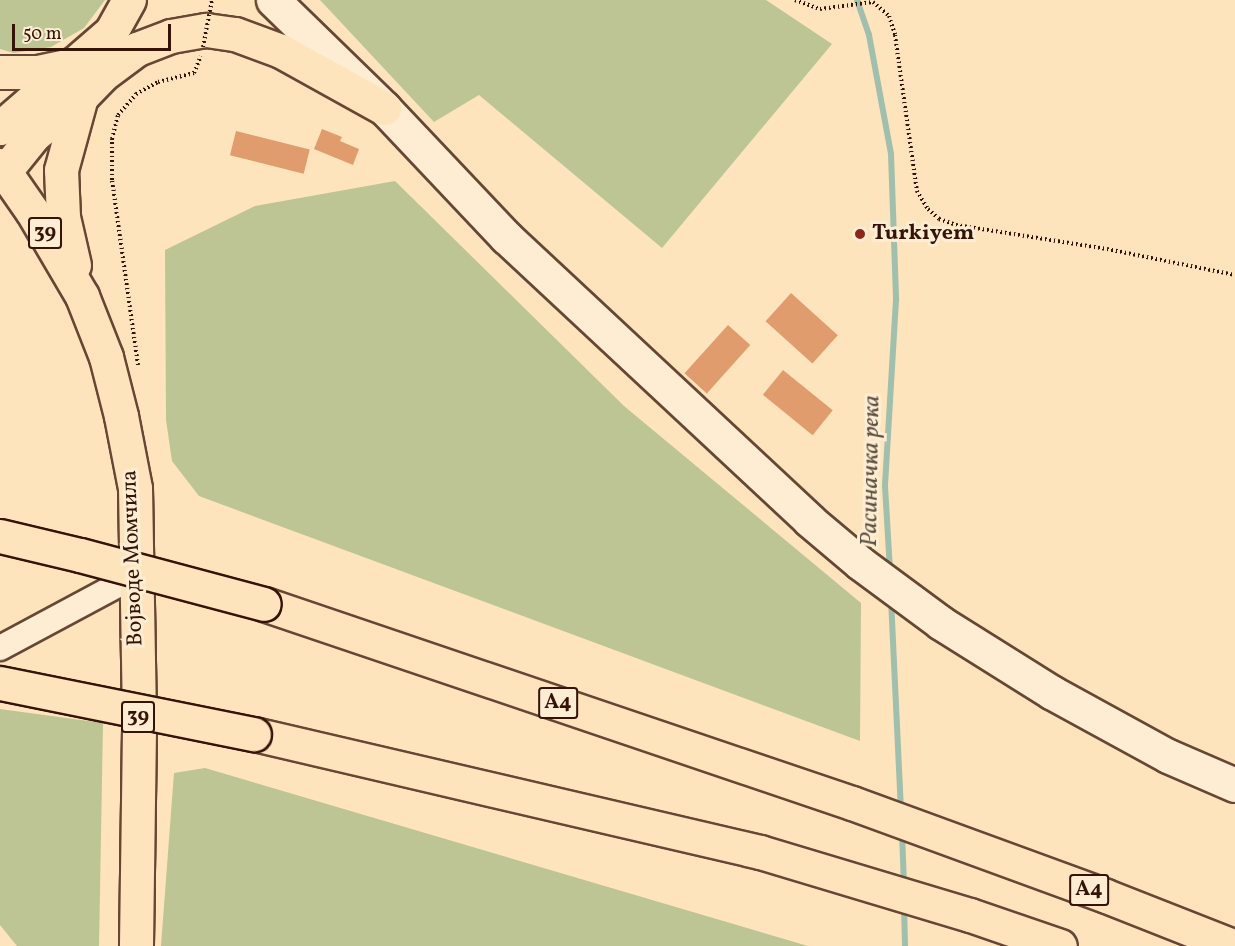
<!DOCTYPE html>
<html>
<head>
<meta charset="utf-8">
<style>
	body { margin:0 }
	#map { position:relative; width:1235px; height:946px; overflow:hidden; background:#fde4bc; font-family:Vollkorn,serif }
	div>[style] { position:absolute }
	[style*='--x'] { left:calc(var(--x)*1px); top:calc(var(--y)*1px); width:calc(var(--w)*1px); rotate:calc(var(--a)*1deg) }
	.green>* { inset:0; background:#bcc593 }
	.stream>* { height:6px; margin:-3px; padding:0 3px; transform-origin:3px; border-radius:3px; background:#a0bfac }
	.building>* { inset:0; background:#e19c6e; transform-origin:0 0 }
	.path>* { height:4px; margin-top:-2px; transform-origin:0; background:repeating-linear-gradient(90deg,#351306 0 1.5px,transparent 0 4.5px) }
	.roads { filter:drop-shadow(2px 0 #674734) drop-shadow(-2px 0 #674734) drop-shadow(0 2px #674734) drop-shadow(0 -2px #674734) }
	.street>* { height:24px; margin:-12px; padding:0 12px; transform-origin:12px; border-radius:12px; background:#feedd3 }
	.secondary>* { height:33px; margin:-16.5px; padding:0 16.5px; transform-origin:16.5px; border-radius:16.5px; background:#feedd3 }
	.primary>* { height:33px; margin:-16.5px; padding:0 16.5px; transform-origin:16.5px; border-radius:16.5px; background:#fde4bc }
	.highway>* { height:33px; margin:-16.5px; padding:0 16.5px; transform-origin:16.5px; border-radius:16.5px; background:#fde4bc }
	.path-bridge>* { height:4px; margin-top:-2px; transform-origin:0; background:repeating-linear-gradient(90deg,#351306 0 1.5px,transparent 0 4.5px) }
	.bridges { filter:drop-shadow(2px 0 #351306) drop-shadow(-2px 0 #351306) drop-shadow(0 2px #351306) drop-shadow(0 -2px #351306) }
	.highway-bridge>* { height:33px; margin:-16.5px; padding:0 16.5px; transform-origin:16.5px; border-radius:16.5px; background:#fde4bc }
	.dots>* { width:16px; height:16px; translate:-50% -50%; box-sizing:border-box; border:3px solid #feedd3; border-radius:50% }
	span { translate:-50% -50%; white-space:nowrap; text-align:center; line-height:1.15; -webkit-text-stroke:6px #feedd3; paint-order:stroke }
	.shield-label span { padding:2px 4px; background:#feedd3; border:2px solid; border-radius:4px; -webkit-text-stroke-width:0 }
	.shield-label { font-size:21px; color:#351306; font-weight:700 }
	.poi-label { font-size:22px; color:#351306; font-weight:700 }
	.left { translate:0 -50%; text-align:left }
	.street-label { font-size:22px; color:#351306 }
	.water-label { font-size:24px; color:#5a4f40; font-style:italic }
	.scale { position:absolute; left:12px; top:24px; width:159px; height:27px; box-sizing:border-box; border:3px solid #351306; border-top:0; padding-left:8px; font-size:18px; line-height:21px; white-space:nowrap; color:#351306; -webkit-text-stroke:4px #feedd3; paint-order:stroke }
</style>
</head>
<body>
<div id="map">
	<div class="green">
		<i style="clip-path:polygon(0 0,105px 0,84px 28px,51px 47px,14px 53px,0 49px)"></i>
		<i style="clip-path:polygon(320px 0,766px 0,832px 44px,662px 248px,479px 95px,434px 122px)"></i>
		<i style="clip-path:polygon(395px 181px,624px 406px,861px 603px,860px 741px,199px 496px,172px 461px,166px 420px,165px 250px,255px 206px)"></i>
		<i style="clip-path:polygon(0 709px,103px 723px,99px 946px,17px 946px,0 925px)"></i>
		<i style="clip-path:polygon(205px 768px,808px 946px,161px 946px,174px 773px)"></i>
	</div>
	<div class="stream">
		<i style="--x:857;--y:0;--w:37;--a:71"></i>
		<i style="--x:869;--y:35;--w:121;--a:79.5"></i>
		<i style="--x:891;--y:154;--w:146;--a:88"></i>
		<i style="--x:896;--y:300;--w:186;--a:93.4"></i>
		<i style="--x:885;--y:486;--w:85;--a:86.6"></i>
		<i style="--x:891;--y:599;--w:211;--a:87.3"></i>
		<i style="--x:902;--y:833;--w:52;--a:87.8"></i>
		<i style="--x:904;--y:905;--w:41;--a:88.6"></i>
	</div>
	<div class="building">
		<i style="clip-path:polygon(322px 129px,342px 137px,340px 141px,359px 149px,353px 165px,314px 149px)"></i>
		<i style="left:236px;top:131px;width:76px;height:25px;rotate:14deg"></i>
		<i style="left:791px;top:293px;width:63px;height:38px;rotate:42deg"></i>
		<i style="left:728px;top:325px;width:30px;height:65px;rotate:42deg"></i>
		<i style="left:783px;top:370px;width:64px;height:32px;rotate:39deg"></i>
	</div>
	<div class="path">
		<i style="--x:795;--y:0;--w:27;--a:20"></i>
		<i style="--x:820;--y:9;--w:53;--a:-7.5"></i>
		<i style="--x:873;--y:2;--w:21;--a:41"></i>
		<i style="--x:889;--y:16;--w:20;--a:72"></i>
		<i style="--x:895;--y:35;--w:158;--a:82"></i>
		<i style="--x:917;--y:191;--w:21;--a:59"></i>
		<i style="--x:928;--y:209;--w:15;--a:42"></i>
		<i style="--x:939;--y:219;--w:18;--a:19"></i>
		<i style="--x:956;--y:225;--w:153;--a:9"></i>
		<i style="--x:1107;--y:249;--w:131;--a:11.5"></i>
		<i style="--x:138;--y:365;--w:187;--a:-98"></i>
		<i style="--x:112;--y:180;--w:41;--a:-90"></i>
		<i style="--x:112;--y:139;--w:25;--a:-76"></i>
		<i style="--x:118;--y:115;--w:28;--a:-49"></i>
		<i style="--x:136;--y:94;--w:25;--a:-29"></i>
		<i style="--x:158;--y:82;--w:37;--a:-14"></i>
		<i style="--x:194;--y:73;--w:18;--a:-68"></i>
	</div>
	<div class="roads">
		<div class="street">
			<i style="--x:0;--y:648;--w:154;--a:-28.2"></i>
		</div>
		<div class="secondary">
			<i style="--x:273;--y:0;--w:155;--a:44.2"></i>
			<i style="--x:384;--y:108;--w:178;--a:46.6"></i>
			<i style="--x:506;--y:237;--w:415;--a:43"></i>
			<i style="--x:809;--y:520;--w:67;--a:40.1"></i>
			<i style="--x:860;--y:563;--w:101;--a:36.5"></i>
			<i style="--x:941;--y:623;--w:130;--a:32.1"></i>
			<i style="--x:1051;--y:692;--w:133;--a:28.7"></i>
			<i style="--x:1168;--y:756;--w:73;--a:23.4"></i>
		</div>
		<div class="primary">
			<i style="--x:0;--y:72;--w:38;--a:0"></i>
			<i style="--x:38;--y:72;--w:38;--a:-12"></i>
			<i style="--x:0;--y:128;--w:147;--a:-40.9"></i>
			<i style="--x:111;--y:32;--w:37;--a:-61"></i>
			<i style="--x:0;--y:165;--w:56;--a:55.2"></i>
			<i style="--x:32;--y:211;--w:99;--a:59.5"></i>
			<i style="--x:82;--y:296;--w:66;--a:68.5"></i>
			<i style="--x:106;--y:357;--w:61;--a:75.7"></i>
			<i style="--x:121;--y:416;--w:73;--a:79"></i>
			<i style="--x:135;--y:488;--w:241;--a:89"></i>
			<i style="--x:139;--y:729;--w:217;--a:90.8"></i>
			<i style="--x:5;--y:171;--w:46;--a:-51.1"></i>
			<i style="--x:34;--y:135;--w:60;--a:-39"></i>
			<i style="--x:74;--y:265;--w:49;--a:-102.9"></i>
			<i style="--x:63;--y:217;--w:47;--a:-92.4"></i>
			<i style="--x:61;--y:170;--w:76;--a:-74.7"></i>
			<i style="--x:81;--y:97;--w:30;--a:-46"></i>
			<i style="--x:102;--y:75;--w:44;--a:-36.6"></i>
			<i style="--x:137;--y:49;--w:36;--a:-21"></i>
			<i style="--x:171;--y:36;--w:36;--a:-10"></i>
			<i style="--x:206;--y:30;--w:29;--a:8"></i>
			<i style="--x:235;--y:34;--w:49;--a:20.3"></i>
			<i style="--x:281;--y:51;--w:118;--a:29"></i>
		</div>
		<div class="highway">
			<i style="--x:264;--y:604;--w:621;--a:18.7"></i>
			<i style="--x:852;--y:803;--w:270;--a:20.1"></i>
			<i style="--x:1106;--y:896;--w:136;--a:21.5"></i>
			<i style="--x:254;--y:734;--w:520;--a:13.13"></i>
			<i style="--x:760;--y:852;--w:219;--a:16.7"></i>
			<i style="--x:970;--y:915;--w:95;--a:19"></i>
		</div>
	</div>
	<div class="path-bridge">
		<i style="--x:203;--y:47;--w:48;--a:-79.2"></i>
	</div>
	<div class="bridges">
		<div class="highway-bridge">
			<i style="--x:0;--y:536;--w:82;--a:13.4"></i>
			<i style="--x:80;--y:555;--w:190;--a:14.9"></i>
			<i style="--x:0;--y:683;--w:259;--a:11.4"></i>
		</div>
	</div>
	<div class="dots">
		<i style="left:860px;top:234px;background:#8f2418"></i>
	</div>
	<div class="shield-label">
		<span style="left:45px;top:233px">39</span>
		<span style="left:558px;top:703px">A4</span>
		<span style="left:138px;top:717px">39</span>
		<span style="left:1089px;top:890px">A4</span>
	</div>
	<div class="poi-label">
		<span class="left" style="left:872px;top:234px">Turkiyem</span>
	</div>
	<div class="street-label">
		<span style="left:133px;top:558px;rotate:-92deg">Војводе Момчила</span>
	</div>
	<div class="water-label">
		<span style="left:872px;top:471px;rotate:-89deg">Расиначка река</span>
	</div>
	<div class="scale">50 m</div>
</div>
</body>
</html>
